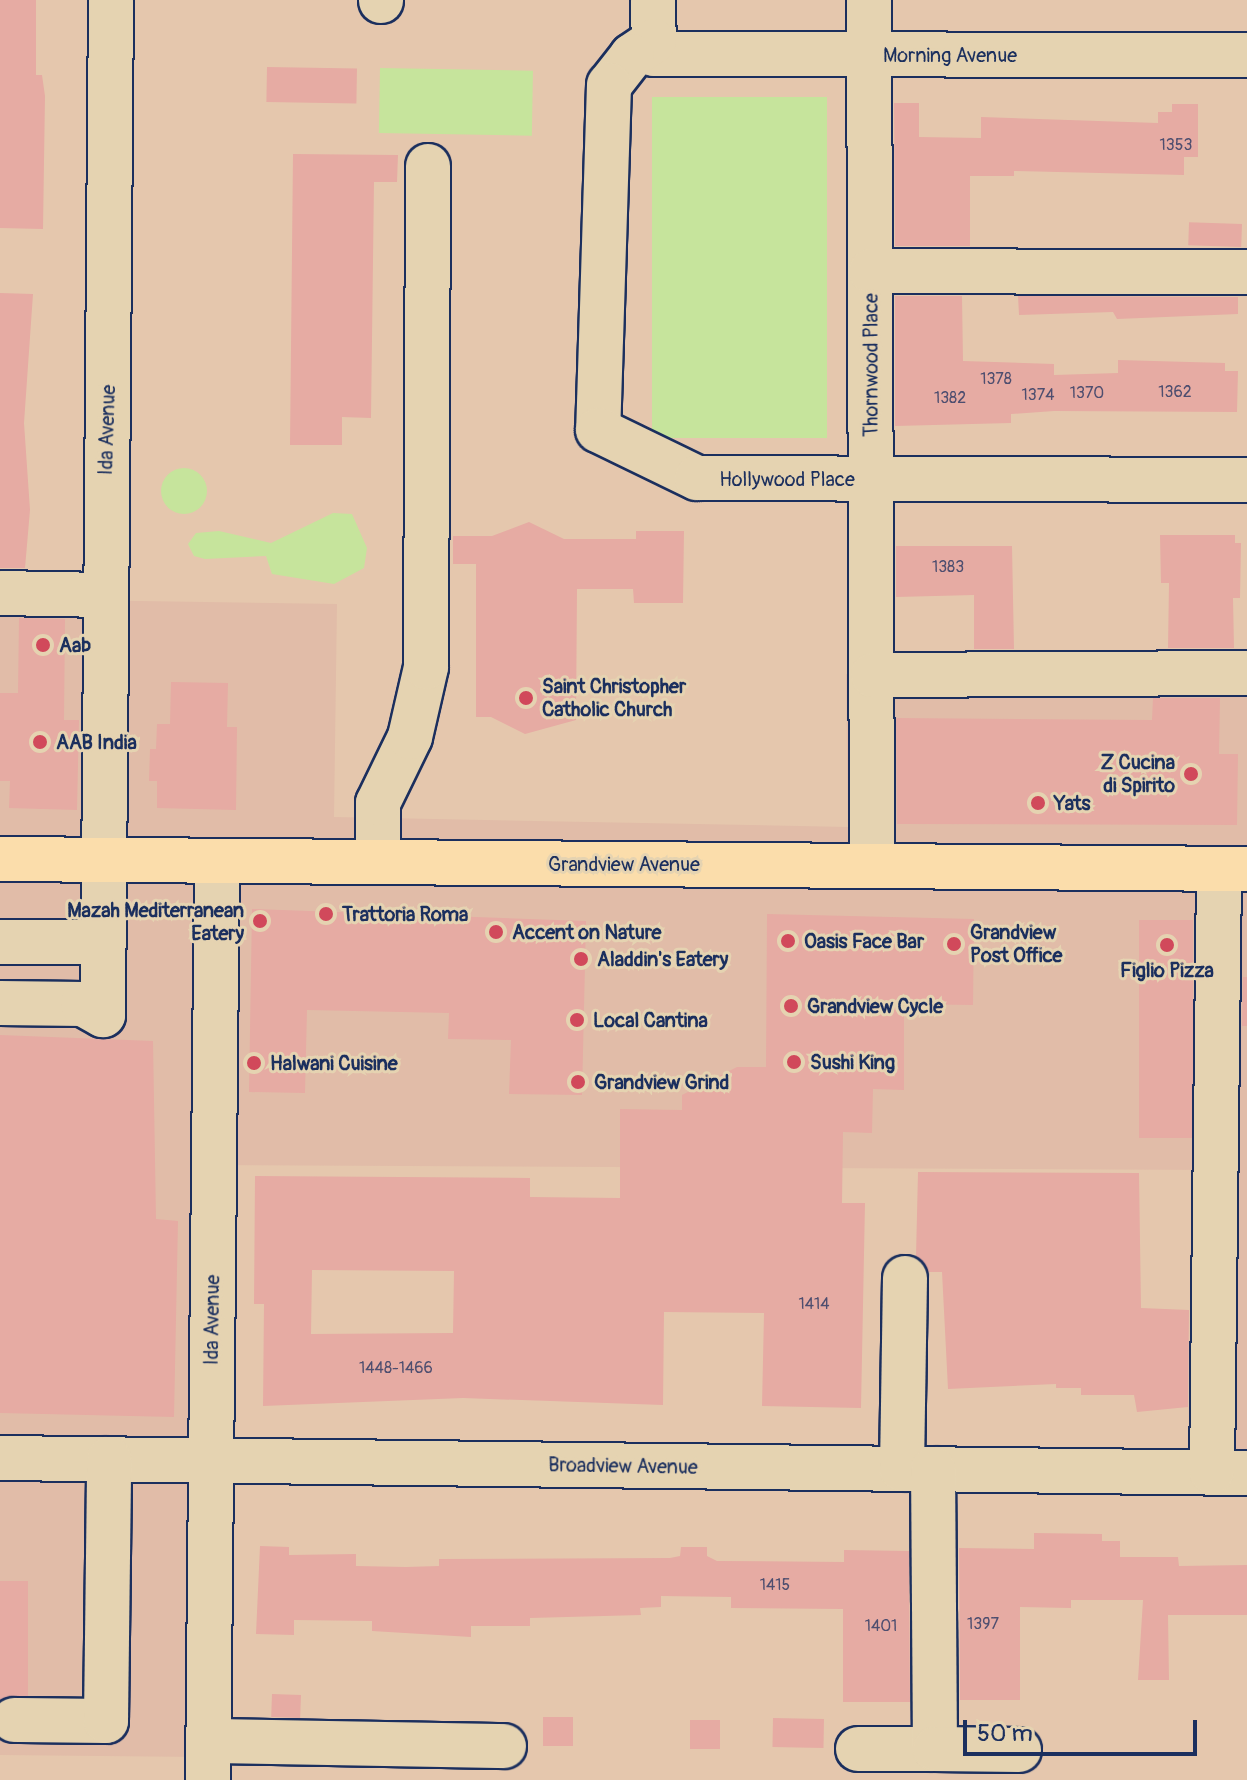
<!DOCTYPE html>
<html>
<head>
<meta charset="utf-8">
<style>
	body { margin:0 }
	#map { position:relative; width:1247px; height:1780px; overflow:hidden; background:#e5c7ad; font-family:Pangolin,sans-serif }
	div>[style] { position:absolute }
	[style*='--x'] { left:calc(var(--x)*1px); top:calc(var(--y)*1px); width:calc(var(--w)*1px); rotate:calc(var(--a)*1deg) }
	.built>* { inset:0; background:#e1bca8 }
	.green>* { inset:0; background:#c6e49c; transform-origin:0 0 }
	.round { border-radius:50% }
	.building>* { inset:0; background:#e6aba3; transform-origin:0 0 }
	.roads { filter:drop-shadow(2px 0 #1b2f5e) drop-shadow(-2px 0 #1b2f5e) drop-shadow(0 2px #1b2f5e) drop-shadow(0 -2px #1b2f5e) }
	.minor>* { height:44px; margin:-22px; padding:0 22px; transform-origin:22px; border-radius:22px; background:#e5d3b1 }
	.major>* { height:44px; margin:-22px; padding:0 22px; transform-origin:22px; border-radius:22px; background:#fbddab }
	.dots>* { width:22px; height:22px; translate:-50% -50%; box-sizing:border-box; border:4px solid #e5d3b1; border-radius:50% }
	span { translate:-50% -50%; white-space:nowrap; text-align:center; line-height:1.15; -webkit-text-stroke:6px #e5d3b1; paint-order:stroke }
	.number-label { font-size:16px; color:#4e4e6f }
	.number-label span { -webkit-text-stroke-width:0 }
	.street-label { font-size:20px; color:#1b2f5e }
	.poi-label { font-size:20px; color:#1b2f5e; font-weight:700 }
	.left { translate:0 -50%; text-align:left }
	.right { translate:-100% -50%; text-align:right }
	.scale { position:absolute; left:963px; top:1720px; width:234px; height:36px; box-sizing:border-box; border:4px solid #1b2f5e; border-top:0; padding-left:10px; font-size:24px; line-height:28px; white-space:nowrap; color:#1b2f5e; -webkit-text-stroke:6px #e5d3b1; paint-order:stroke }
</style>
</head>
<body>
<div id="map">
	<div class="built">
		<i style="clip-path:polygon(0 599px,337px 604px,334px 817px,848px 827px,846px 674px,1247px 679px,1247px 1474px,1207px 1474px,1215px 1170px,213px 1165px,202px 1757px,0 1755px)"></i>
	</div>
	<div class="green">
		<i style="left:380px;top:68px;width:153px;height:65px;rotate:1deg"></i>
		<i style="left:652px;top:97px;width:175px;height:341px"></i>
		<i class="round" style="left:161px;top:468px;width:46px;height:46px"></i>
		<i style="clip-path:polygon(333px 513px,352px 514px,367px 548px,364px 568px,334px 584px,272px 574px,266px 556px,205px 559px,194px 556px,188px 544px,196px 533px,219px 531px,271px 543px)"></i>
	</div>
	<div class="building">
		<i style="clip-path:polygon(0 0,36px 0,36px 75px,42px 75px,45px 96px,43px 229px,0 228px)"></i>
		<i style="left:267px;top:67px;width:90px;height:35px;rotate:1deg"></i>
		<i style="clip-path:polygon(894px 103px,919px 103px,919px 137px,981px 138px,981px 117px,1158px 123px,1158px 112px,1172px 112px,1172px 104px,1198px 104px,1198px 157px,1184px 157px,1184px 175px,1014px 171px,1014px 176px,970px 176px,970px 246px,895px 246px)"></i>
		<i style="clip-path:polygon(293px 154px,398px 155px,397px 182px,374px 182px,371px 418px,342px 417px,342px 445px,290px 445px)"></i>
		<i style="left:1242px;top:224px;width:23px;height:53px;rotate:92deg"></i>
		<i style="clip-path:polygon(0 293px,33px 294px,24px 423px,30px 510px,25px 568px,0 568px)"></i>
		<i style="clip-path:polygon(895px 296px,962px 296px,963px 361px,1054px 364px,1054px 375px,1118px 373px,1118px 360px,1225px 363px,1225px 371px,1238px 371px,1237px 412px,1054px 411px,1011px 414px,1011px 423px,895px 426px)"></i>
		<i style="clip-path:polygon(1018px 296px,1238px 297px,1238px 314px,1117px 319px,1113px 312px,1019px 315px)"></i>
		<i style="clip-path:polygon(529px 522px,564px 539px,636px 539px,636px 531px,684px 531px,683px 603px,634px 603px,633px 589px,577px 589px,576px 720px,525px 734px,491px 717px,476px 717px,476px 564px,453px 564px,453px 536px,492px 536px)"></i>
		<i style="clip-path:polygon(1160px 535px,1235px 535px,1235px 543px,1241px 543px,1240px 598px,1233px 598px,1234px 648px,1168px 648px,1169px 583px,1161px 583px)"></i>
		<i style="clip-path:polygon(896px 546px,1012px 546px,1014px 649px,974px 649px,974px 595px,896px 597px)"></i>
		<i style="clip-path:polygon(19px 618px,65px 619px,64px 720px,79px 720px,77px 810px,9px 808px,10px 781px,0 781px,0 693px,18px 693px)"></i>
		<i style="clip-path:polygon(171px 682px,228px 683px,227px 727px,237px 727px,236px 810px,157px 808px,157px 781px,149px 781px,150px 749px,156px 749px,157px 724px,170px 724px)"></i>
		<i style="clip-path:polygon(1153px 698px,1220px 698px,1219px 754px,1238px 754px,1237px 825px,897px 824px,896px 718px,1152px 720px)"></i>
		<i style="clip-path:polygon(252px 909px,586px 921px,582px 1095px,509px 1094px,511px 1040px,448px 1039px,449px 1013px,307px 1010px,305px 1093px,249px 1092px)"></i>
		<i style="clip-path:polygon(evenodd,767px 914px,974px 919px,973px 1005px,904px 1004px,904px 1090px,873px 1089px,872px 1133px,843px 1132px,842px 1203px,865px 1203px,861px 1408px,762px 1406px,764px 1313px,664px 1312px,663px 1405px,463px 1398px,263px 1406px,264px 1304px,254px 1304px,255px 1176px,530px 1178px,530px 1197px,620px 1198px,620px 1109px,682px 1110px,682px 1095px,737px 1067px,766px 1067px,767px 914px,312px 1270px,454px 1271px,453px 1333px,311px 1334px,312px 1270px)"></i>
		<i style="left:1139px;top:920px;width:54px;height:218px"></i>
		<i style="clip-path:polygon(1243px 977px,1247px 977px,1247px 1026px,1242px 1026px)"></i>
		<i style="clip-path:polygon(0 1035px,153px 1041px,156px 1219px,178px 1221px,174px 1417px,0 1413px)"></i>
		<i style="clip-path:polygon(918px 1172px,1139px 1173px,1141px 1308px,1189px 1310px,1188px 1407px,1137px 1412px,1134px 1395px,1081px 1395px,1081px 1388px,1056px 1388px,1056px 1384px,948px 1389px,942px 1272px,928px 1272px,916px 1256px)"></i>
		<i style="clip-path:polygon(1034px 1533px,1102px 1534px,1102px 1541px,1120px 1541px,1120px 1557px,1178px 1557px,1179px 1566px,1247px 1565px,1247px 1615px,1168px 1615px,1169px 1680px,1138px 1680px,1143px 1600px,1071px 1600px,1071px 1608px,1020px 1607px,1020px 1700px,960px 1700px,959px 1548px,1034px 1549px)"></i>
		<i style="clip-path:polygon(260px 1546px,289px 1547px,289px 1555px,356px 1554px,356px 1566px,406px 1567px,439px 1566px,439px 1559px,670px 1558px,680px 1556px,681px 1547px,707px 1547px,707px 1556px,717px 1561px,844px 1562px,844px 1550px,909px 1551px,910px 1702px,843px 1702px,843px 1609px,731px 1608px,731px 1597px,661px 1596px,661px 1607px,640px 1608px,641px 1615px,530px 1618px,530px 1626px,471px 1626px,471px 1637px,372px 1631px,372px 1621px,294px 1620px,294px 1635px,256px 1634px)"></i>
		<i style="left:0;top:1581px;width:28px;height:119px"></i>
		<i style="left:272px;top:1694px;width:29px;height:23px;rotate:2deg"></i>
		<i style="left:543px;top:1717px;width:30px;height:29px"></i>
		<i style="left:773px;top:1718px;width:51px;height:29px;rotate:1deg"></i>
		<i style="left:690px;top:1720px;width:30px;height:29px"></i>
	</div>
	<div class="roads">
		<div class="minor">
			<i style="--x:653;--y:0;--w:54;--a:88.9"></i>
			<i style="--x:654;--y:54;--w:593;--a:0.1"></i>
			<i style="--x:869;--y:0;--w:866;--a:89.8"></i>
			<i style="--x:381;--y:1;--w:1;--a:-90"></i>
			<i style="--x:654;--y:41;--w:27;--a:146"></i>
			<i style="--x:632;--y:56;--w:37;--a:128"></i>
			<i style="--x:609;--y:85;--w:345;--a:91.8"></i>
			<i style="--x:598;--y:430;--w:110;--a:25.9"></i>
			<i style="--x:697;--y:478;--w:550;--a:0.21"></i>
			<i style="--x:871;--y:271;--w:376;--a:0.2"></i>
			<i style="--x:0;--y:593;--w:105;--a:1.1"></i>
			<i style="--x:873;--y:675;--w:374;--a:-0.3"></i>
			<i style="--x:378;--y:862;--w:59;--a:-90"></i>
			<i style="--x:378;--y:803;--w:73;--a:-64.1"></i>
			<i style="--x:410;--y:737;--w:72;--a:-77.1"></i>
			<i style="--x:426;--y:667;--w:501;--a:-89.77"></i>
			<i style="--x:0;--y:942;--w:103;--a:0"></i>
			<i style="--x:0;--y:1003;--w:83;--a:0.7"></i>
			<i style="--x:83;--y:1004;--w:23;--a:29"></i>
			<i style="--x:103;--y:1015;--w:1015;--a:-89.55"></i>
			<i style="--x:0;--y:1458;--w:1247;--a:0.69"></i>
			<i style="--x:902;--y:1469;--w:191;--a:-89.1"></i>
			<i style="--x:1212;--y:1472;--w:603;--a:-89.33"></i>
			<i style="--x:14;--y:1720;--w:92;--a:0.6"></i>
			<i style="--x:106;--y:1721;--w:262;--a:-89.3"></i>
			<i style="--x:209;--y:1741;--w:295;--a:1"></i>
			<i style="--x:858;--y:1749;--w:77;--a:0"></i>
			<i style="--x:935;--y:1749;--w:280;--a:-90.4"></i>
			<i style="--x:935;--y:1749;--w:84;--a:0.7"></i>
			<i style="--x:208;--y:1780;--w:919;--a:-89.44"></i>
		</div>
		<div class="major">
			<i style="--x:0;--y:859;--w:1247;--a:0.46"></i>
		</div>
	</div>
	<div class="dots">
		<i style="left:43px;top:645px;background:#d1495b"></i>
		<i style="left:526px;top:698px;background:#d1495b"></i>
		<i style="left:40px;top:742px;background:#d1495b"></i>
		<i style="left:1191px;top:774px;background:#d1495b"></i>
		<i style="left:1038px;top:803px;background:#d1495b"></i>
		<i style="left:326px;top:914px;background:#d1495b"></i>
		<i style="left:260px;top:921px;background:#d1495b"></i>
		<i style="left:496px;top:932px;background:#d1495b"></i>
		<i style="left:788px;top:941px;background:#d1495b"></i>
		<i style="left:954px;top:944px;background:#d1495b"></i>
		<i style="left:1167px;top:945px;background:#d1495b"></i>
		<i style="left:581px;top:959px;background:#d1495b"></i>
		<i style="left:791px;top:1006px;background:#d1495b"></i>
		<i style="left:577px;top:1020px;background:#d1495b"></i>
		<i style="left:794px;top:1062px;background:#d1495b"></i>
		<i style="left:254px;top:1063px;background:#d1495b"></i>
		<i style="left:578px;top:1082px;background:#d1495b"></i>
	</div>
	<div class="number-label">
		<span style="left:1176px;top:145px">1353</span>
		<span style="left:996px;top:379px">1378</span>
		<span style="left:1175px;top:392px">1362</span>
		<span style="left:1087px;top:393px">1370</span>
		<span style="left:1038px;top:395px">1374</span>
		<span style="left:950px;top:398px">1382</span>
		<span style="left:948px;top:567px">1383</span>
		<span style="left:814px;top:1304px">1414</span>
		<span style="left:396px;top:1368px">1448-1466</span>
		<span style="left:775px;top:1585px">1415</span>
		<span style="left:983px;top:1624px">1397</span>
		<span style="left:881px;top:1626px">1401</span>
	</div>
	<div class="street-label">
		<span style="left:950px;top:55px">Morning Avenue</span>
		<span style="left:871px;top:365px;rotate:-90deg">Thornwood Place</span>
		<span style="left:107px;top:430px;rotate:-88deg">Ida Avenue</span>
		<span style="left:787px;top:479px">Hollywood Place</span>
		<span style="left:624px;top:864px">Grandview Avenue</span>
		<span style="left:212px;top:1320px;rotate:-89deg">Ida Avenue</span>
		<span style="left:623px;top:1466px;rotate:1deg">Broadview Avenue</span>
	</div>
	<div class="poi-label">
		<span class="left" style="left:59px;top:645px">Aab</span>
		<span class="left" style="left:542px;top:698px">Saint Christopher<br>Catholic Church</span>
		<span class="left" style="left:56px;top:742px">AAB India</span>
		<span class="right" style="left:1175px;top:774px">Z Cucina<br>di Spirito</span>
		<span class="left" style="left:1054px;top:803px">Yats</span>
		<span class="right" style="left:244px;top:922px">Mazah Mediterranean<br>Eatery</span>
		<span class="left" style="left:342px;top:914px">Trattoria Roma</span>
		<span class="left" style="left:512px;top:932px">Accent on Nature</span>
		<span class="left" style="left:970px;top:944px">Grandview<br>Post Office</span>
		<span class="left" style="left:804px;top:941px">Oasis Face Bar</span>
		<span class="left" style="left:597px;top:959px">Aladdin's Eatery</span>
		<span style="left:1167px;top:970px">Figlio Pizza</span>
		<span class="left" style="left:807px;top:1006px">Grandview Cycle</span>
		<span class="left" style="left:593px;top:1020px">Local Cantina</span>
		<span class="left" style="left:810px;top:1062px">Sushi King</span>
		<span class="left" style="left:270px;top:1063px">Halwani Cuisine</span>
		<span class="left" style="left:594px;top:1082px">Grandview Grind</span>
	</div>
	<div class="scale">50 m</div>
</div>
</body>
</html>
